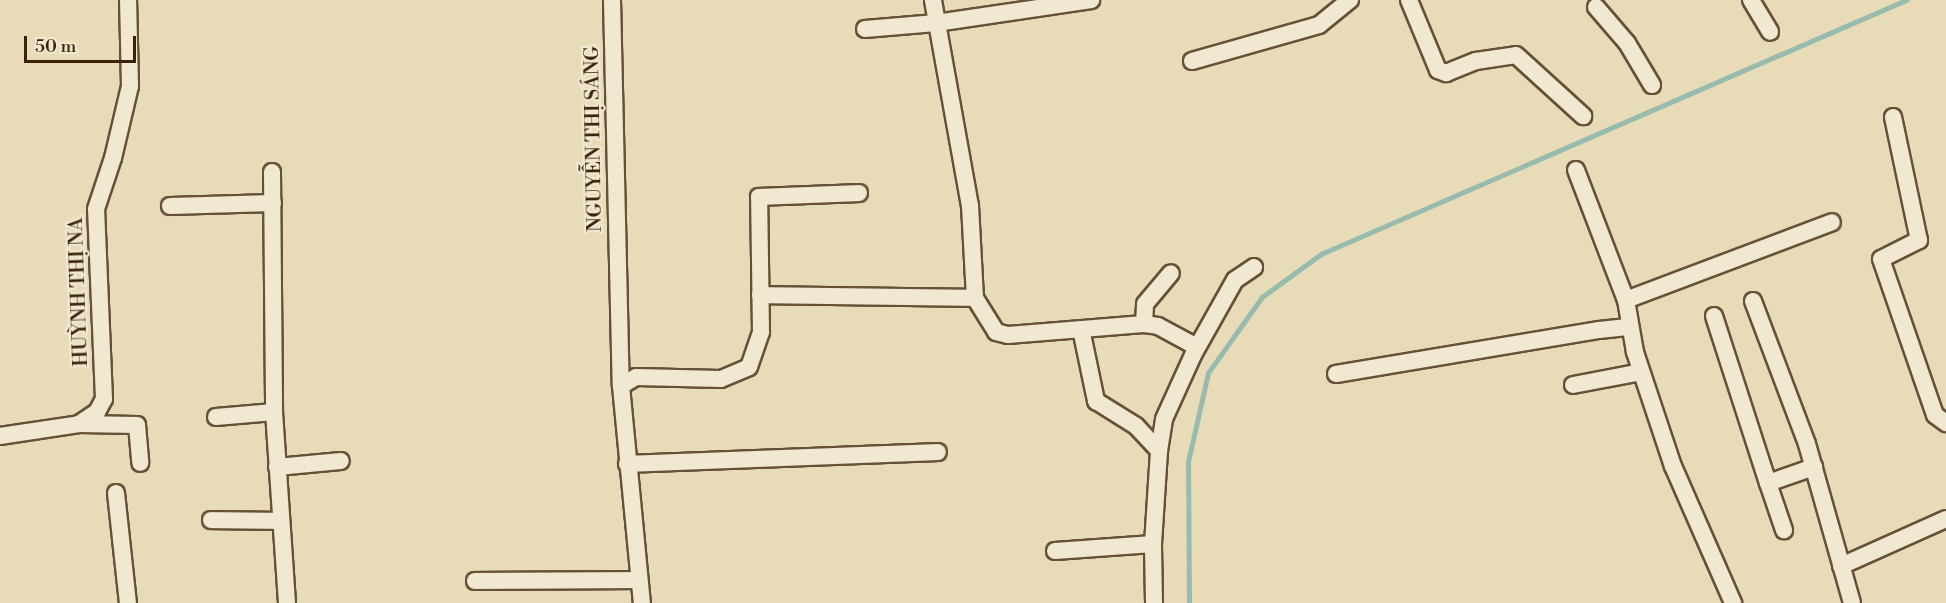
<!DOCTYPE html>
<html>
<head>
<meta charset="utf-8">
<style>
	body { margin:0 }
	#map { position:relative; width:1946px; height:603px; overflow:hidden; background:#e8dcb8; font-family:"Libre Bodoni",serif }
	div>[style] { position:absolute }
	[style*='--x'] { left:calc(var(--x)*1px); top:calc(var(--y)*1px); width:calc(var(--w)*1px); rotate:calc(var(--a)*1deg) }
	.stream>* { height:4.5px; margin:-2.25px; padding:0 2.25px; transform-origin:2.25px; border-radius:2.25px; background:#97bcae }
	.roads { filter:drop-shadow(2px 0 #675037) drop-shadow(-2px 0 #675037) drop-shadow(0 2px #675037) drop-shadow(0 -2px #675037) }
	.minor>* { height:16px; margin:-8px; padding:0 8px; transform-origin:8px; border-radius:8px; background:#f0e8d1 }
	span { translate:-50% -50%; white-space:nowrap; text-align:center; line-height:1.15; -webkit-text-stroke:4.5px #f0e8d1; paint-order:stroke }
	.street-label { font-size:20px; color:#3c220c }
	.scale { position:absolute; left:24px; top:36px; width:112px; height:27px; box-sizing:border-box; border:3px solid #3c220c; border-top:0; padding-left:8px; font-size:18px; line-height:21px; white-space:nowrap; color:#3c220c; -webkit-text-stroke:4px #f0e8d1; paint-order:stroke }
</style>
</head>
<body>
<div id="map">
	<div class="stream">
		<i style="--x:1189;--y:603;--w:141;--a:-90.4"></i>
		<i style="--x:1188;--y:462;--w:91;--a:-77.3"></i>
		<i style="--x:1208;--y:373;--w:93;--a:-54.6"></i>
		<i style="--x:1262;--y:297;--w:73;--a:-36.1"></i>
		<i style="--x:1321;--y:254;--w:638;--a:-23.47"></i>
	</div>
	<div class="roads">
		<div class="minor">
			<i style="--x:612;--y:0;--w:386;--a:88.7"></i>
			<i style="--x:621;--y:386;--w:218;--a:84.5"></i>
			<i style="--x:1409;--y:0;--w:76;--a:67.5"></i>
			<i style="--x:1438;--y:70;--w:9;--a:21"></i>
			<i style="--x:1446;--y:73;--w:32;--a:-22"></i>
			<i style="--x:1476;--y:61;--w:40;--a:-8.5"></i>
			<i style="--x:1516;--y:55;--w:91;--a:42.3"></i>
			<i style="--x:1751;--y:0;--w:37;--a:59"></i>
			<i style="--x:1596;--y:7;--w:48;--a:49.3"></i>
			<i style="--x:1627;--y:43;--w:49;--a:59.2"></i>
			<i style="--x:865;--y:29;--w:71;--a:-4.8"></i>
			<i style="--x:936;--y:23;--w:157;--a:-8.4"></i>
			<i style="--x:1192;--y:61;--w:132;--a:-15.8"></i>
			<i style="--x:1319;--y:25;--w:40;--a:-39"></i>
			<i style="--x:1893;--y:117;--w:126;--a:78.1"></i>
			<i style="--x:1919;--y:240;--w:42;--a:153.4"></i>
			<i style="--x:1881;--y:259;--w:165;--a:70.9"></i>
			<i style="--x:1935;--y:415;--w:14;--a:36"></i>
			<i style="--x:1576;--y:170;--w:139;--a:69"></i>
			<i style="--x:1626;--y:300;--w:53;--a:80.2"></i>
			<i style="--x:1635;--y:352;--w:120;--a:71.6"></i>
			<i style="--x:1673;--y:466;--w:150;--a:66.3"></i>
			<i style="--x:272;--y:172;--w:240;--a:89.5"></i>
			<i style="--x:274;--y:412;--w:191;--a:86.1"></i>
			<i style="--x:170;--y:206;--w:103;--a:-1.7"></i>
			<i style="--x:760;--y:295;--w:215;--a:0.8"></i>
			<i style="--x:975;--y:298;--w:92;--a:-93.1"></i>
			<i style="--x:970;--y:206;--w:209;--a:-100.2"></i>
			<i style="--x:975;--y:298;--w:40;--a:58"></i>
			<i style="--x:996;--y:332;--w:12;--a:14"></i>
			<i style="--x:1008;--y:335;--w:136;--a:-4.6"></i>
			<i style="--x:1144;--y:324;--w:14;--a:8"></i>
			<i style="--x:1158;--y:326;--w:44;--a:28.3"></i>
			<i style="--x:1626;--y:300;--w:220;--a:-20.7"></i>
			<i style="--x:1753;--y:301;--w:153;--a:69.3"></i>
			<i style="--x:1807;--y:444;--w:165;--a:74.2"></i>
			<i style="--x:1714;--y:316;--w:176;--a:72.1"></i>
			<i style="--x:1768;--y:483;--w:49;--a:-19.2"></i>
			<i style="--x:1144;--y:324;--w:20;--a:-87"></i>
			<i style="--x:1145;--y:304;--w:40;--a:-50"></i>
			<i style="--x:1081;--y:329;--w:74;--a:78.2"></i>
			<i style="--x:1096;--y:401;--w:47;--a:32"></i>
			<i style="--x:1136;--y:426;--w:34;--a:47"></i>
			<i style="--x:1336;--y:374;--w:267;--a:-9.5"></i>
			<i style="--x:1599;--y:330;--w:31;--a:-6"></i>
			<i style="--x:1573;--y:385;--w:69;--a:-10.8"></i>
			<i style="--x:621;--y:386;--w:17;--a:-31"></i>
			<i style="--x:636;--y:377;--w:85;--a:1.3"></i>
			<i style="--x:721;--y:379;--w:30;--a:-23"></i>
			<i style="--x:749;--y:367;--w:37;--a:-71"></i>
			<i style="--x:761;--y:332;--w:135;--a:-90.8"></i>
			<i style="--x:759;--y:197;--w:100;--a:-2.3"></i>
			<i style="--x:216;--y:417;--w:58;--a:-4.9"></i>
			<i style="--x:79;--y:424;--w:58;--a:1"></i>
			<i style="--x:137;--y:425;--w:38;--a:85"></i>
			<i style="--x:0;--y:436;--w:80;--a:-8.6"></i>
			<i style="--x:79;--y:424;--w:22;--a:-34"></i>
			<i style="--x:97;--y:412;--w:15;--a:-62"></i>
			<i style="--x:104;--y:399;--w:190;--a:-92.4"></i>
			<i style="--x:96;--y:209;--w:54;--a:-71.6"></i>
			<i style="--x:113;--y:158;--w:74;--a:-76.7"></i>
			<i style="--x:130;--y:86;--w:86;--a:-91.3"></i>
			<i style="--x:627;--y:464;--w:311;--a:-2.2"></i>
			<i style="--x:277;--y:467;--w:64;--a:-5.4"></i>
			<i style="--x:1768;--y:483;--w:50;--a:71.2"></i>
			<i style="--x:116;--y:493;--w:111;--a:83.8"></i>
			<i style="--x:211;--y:520;--w:69;--a:0.8"></i>
			<i style="--x:1055;--y:551;--w:98;--a:-4.1"></i>
			<i style="--x:1841;--y:566;--w:115;--a:-24.1"></i>
			<i style="--x:475;--y:581;--w:164;--a:-0.3"></i>
			<i style="--x:1154;--y:603;--w:59;--a:-91"></i>
			<i style="--x:1153;--y:544;--w:93;--a:-86.3"></i>
			<i style="--x:1159;--y:451;--w:32;--a:-81"></i>
			<i style="--x:1164;--y:419;--w:72;--a:-65.6"></i>
			<i style="--x:1194;--y:353;--w:84;--a:-60.7"></i>
			<i style="--x:1235;--y:280;--w:23;--a:-34"></i>
		</div>
	</div>
	<div class="street-label">
		<span style="left:594px;top:139px;rotate:-91deg">NGUYỄN THỊ SÁNG</span>
		<span style="left:79px;top:292px;rotate:-92deg">HUỲNH THỊ NA</span>
	</div>
	<div class="scale">50 m</div>
</div>
</body>
</html>
